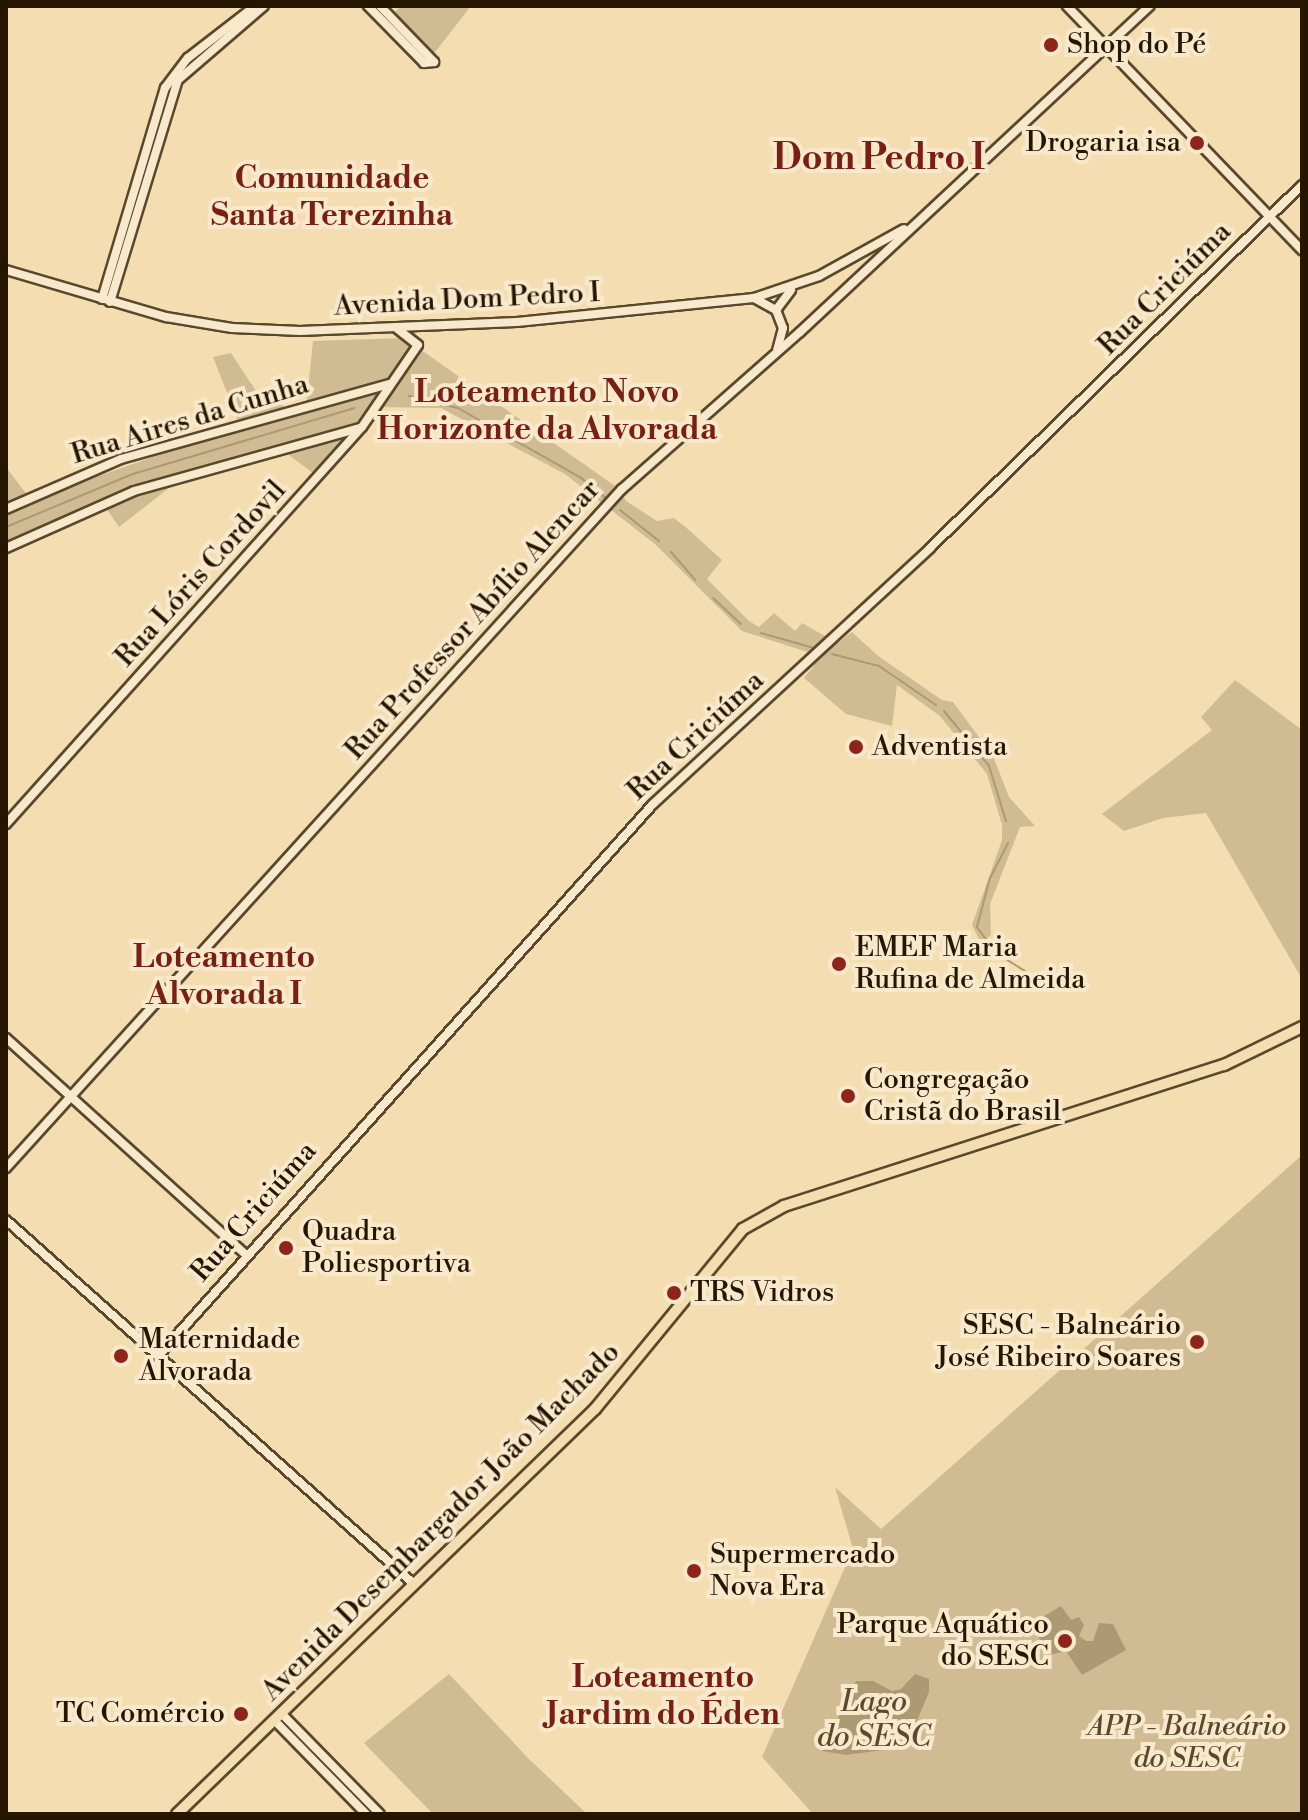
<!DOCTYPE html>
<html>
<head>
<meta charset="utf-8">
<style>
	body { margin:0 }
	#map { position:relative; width:1308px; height:1820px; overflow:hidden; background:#f4ddb1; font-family:"Libre Bodoni",serif }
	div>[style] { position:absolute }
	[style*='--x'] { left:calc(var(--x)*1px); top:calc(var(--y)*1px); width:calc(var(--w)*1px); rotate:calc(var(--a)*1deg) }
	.green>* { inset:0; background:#d1bb93 }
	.water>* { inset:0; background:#ae9975 }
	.stream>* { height:2px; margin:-1px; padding:0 1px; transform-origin:1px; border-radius:1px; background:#ae9975 }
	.roads { filter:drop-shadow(2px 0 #5a482c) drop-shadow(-2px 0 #5a482c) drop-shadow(0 2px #5a482c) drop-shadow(0 -2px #5a482c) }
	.minor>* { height:8px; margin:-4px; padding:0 4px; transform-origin:4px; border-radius:4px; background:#f8e9cc }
	.major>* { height:10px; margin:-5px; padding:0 5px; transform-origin:5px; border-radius:5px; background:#f4ddb1 }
	.dots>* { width:22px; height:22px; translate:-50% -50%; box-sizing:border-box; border:4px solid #f8e9cc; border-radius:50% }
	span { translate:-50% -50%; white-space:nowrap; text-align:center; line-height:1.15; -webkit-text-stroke:8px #f8e9cc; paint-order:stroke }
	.poi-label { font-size:28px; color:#261600 }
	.left { translate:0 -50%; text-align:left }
	.right { translate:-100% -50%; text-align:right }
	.street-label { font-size:28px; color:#261600 }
	.park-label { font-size:28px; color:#59482c; font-style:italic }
	.water-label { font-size:30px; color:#5c4a2f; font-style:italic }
	.quarter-label { font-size:32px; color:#7a1f14; font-weight:700 }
	.district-label { font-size:36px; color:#7a1f14; font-weight:700 }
	.frame { position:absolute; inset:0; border:8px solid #261600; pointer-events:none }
</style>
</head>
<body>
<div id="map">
	<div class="green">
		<i style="clip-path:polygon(401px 6px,471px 6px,432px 56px,392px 15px)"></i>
		<i style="clip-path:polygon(404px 338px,618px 488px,626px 501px,657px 521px,674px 518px,689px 530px,722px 560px,707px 579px,749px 621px,759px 627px,774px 613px,795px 631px,802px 623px,837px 643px,852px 632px,878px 656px,942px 700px,953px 702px,993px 756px,1009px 797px,1035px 826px,1020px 827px,990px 904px,991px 935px,981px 943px,972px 925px,1002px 840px,1002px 825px,987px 774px,940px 716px,897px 685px,892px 726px,846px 714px,804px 678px,814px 666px,811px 653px,742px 631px,656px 545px,565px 474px,441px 408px,374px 407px,317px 476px,278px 447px,180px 472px,173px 485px,119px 527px,101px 501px,6px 545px,6px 467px,31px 500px,240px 426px,213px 357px,231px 353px,256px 391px,296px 413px,306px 409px,313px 341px)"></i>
		<i style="clip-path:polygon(1235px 680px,1302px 730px,1302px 979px,1206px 813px,1163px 818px,1124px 831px,1102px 814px,1212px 730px,1201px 717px)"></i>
		<i style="clip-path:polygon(1302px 1155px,1302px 1814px,813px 1814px,762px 1757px,853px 1549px,835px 1487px,881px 1529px)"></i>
		<i style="clip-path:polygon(449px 1674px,528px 1758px,587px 1814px,433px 1814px,364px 1743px)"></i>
	</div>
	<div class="water">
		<i style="clip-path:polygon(1061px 1606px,1071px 1620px,1079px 1617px,1084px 1625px,1079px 1636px,1086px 1641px,1093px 1641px,1099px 1623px,1113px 1624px,1126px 1650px,1082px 1675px,1066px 1651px,1049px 1655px,1031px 1624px)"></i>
		<i style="clip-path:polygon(915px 1674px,929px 1679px,929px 1692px,906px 1747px,846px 1755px,822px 1751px,856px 1681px,873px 1681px,892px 1691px,901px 1689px)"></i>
	</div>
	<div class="stream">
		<i style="--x:409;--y:396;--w:50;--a:13.8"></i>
		<i style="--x:458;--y:408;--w:142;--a:29.6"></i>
		<i style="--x:581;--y:478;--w:33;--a:39"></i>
		<i style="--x:620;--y:510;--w:50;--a:38.5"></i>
		<i style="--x:6;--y:527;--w:138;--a:-22.7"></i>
		<i style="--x:133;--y:474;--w:231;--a:-16.6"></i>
		<i style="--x:671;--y:552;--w:37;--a:49"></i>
		<i style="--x:713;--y:598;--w:38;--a:43"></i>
		<i style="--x:761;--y:633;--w:55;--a:15.8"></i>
		<i style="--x:832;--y:654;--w:49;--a:14.3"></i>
		<i style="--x:879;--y:666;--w:69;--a:34.4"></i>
		<i style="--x:944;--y:711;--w:71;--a:50.7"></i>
		<i style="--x:989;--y:766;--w:58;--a:72.8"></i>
		<i style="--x:1008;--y:843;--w:39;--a:117"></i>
		<i style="--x:990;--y:878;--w:51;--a:104.9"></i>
		<i style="--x:977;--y:927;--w:32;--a:54"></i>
		<i style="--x:996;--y:953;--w:44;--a:31.9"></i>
	</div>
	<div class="roads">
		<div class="minor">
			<i style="--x:368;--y:6;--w:80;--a:45.5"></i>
			<i style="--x:424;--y:63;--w:10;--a:-6"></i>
			<i style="--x:380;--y:6;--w:78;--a:46"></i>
			<i style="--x:1067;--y:6;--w:339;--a:46.1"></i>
			<i style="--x:6;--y:270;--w:167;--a:16.4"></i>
			<i style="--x:166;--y:317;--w:67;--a:9.5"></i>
			<i style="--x:232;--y:328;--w:68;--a:2.5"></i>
			<i style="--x:300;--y:331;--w:217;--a:-2.4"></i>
			<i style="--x:517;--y:322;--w:238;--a:-5.8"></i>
			<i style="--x:754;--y:298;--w:69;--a:-18.7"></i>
			<i style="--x:819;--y:276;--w:97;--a:-28.9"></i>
			<i style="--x:754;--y:298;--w:25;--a:29"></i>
			<i style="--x:776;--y:310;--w:19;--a:69"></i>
			<i style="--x:783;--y:328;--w:23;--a:105"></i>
			<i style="--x:102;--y:299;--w:220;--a:-73.4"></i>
			<i style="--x:165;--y:88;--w:38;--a:-53"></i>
			<i style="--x:188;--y:58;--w:85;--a:-37.8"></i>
			<i style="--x:110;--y:302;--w:232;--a:-73"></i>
			<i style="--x:178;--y:80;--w:113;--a:-40.7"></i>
			<i style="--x:776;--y:310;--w:25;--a:-53"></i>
			<i style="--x:6;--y:509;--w:125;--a:-23.5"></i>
			<i style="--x:121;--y:459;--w:279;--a:-15.6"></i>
			<i style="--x:6;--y:548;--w:140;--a:-24"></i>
			<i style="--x:134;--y:491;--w:235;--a:-15.6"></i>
			<i style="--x:6;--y:824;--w:533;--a:-48.12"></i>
			<i style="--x:362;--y:427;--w:99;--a:-55.7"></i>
			<i style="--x:418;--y:345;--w:29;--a:-142"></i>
			<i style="--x:6;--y:1038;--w:322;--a:42.1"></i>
			<i style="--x:6;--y:1168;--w:917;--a:-47.79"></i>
			<i style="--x:622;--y:489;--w:237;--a:-41.4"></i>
			<i style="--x:800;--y:332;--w:478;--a:-43"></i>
			<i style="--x:6;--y:1220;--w:547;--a:41.74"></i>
			<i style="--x:159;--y:1355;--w:740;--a:-48.12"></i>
			<i style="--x:653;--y:804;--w:377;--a:-42.7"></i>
			<i style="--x:930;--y:548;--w:520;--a:-44.3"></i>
			<i style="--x:281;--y:1713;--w:141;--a:45.6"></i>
			<i style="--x:275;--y:1721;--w:130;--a:45.6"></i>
		</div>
		<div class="major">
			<i style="--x:177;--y:1814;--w:582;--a:-44.1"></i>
			<i style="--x:595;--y:1409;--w:233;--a:-50.6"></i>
			<i style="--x:743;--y:1229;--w:47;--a:-29.3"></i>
			<i style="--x:784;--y:1206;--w:462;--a:-17.8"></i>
			<i style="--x:1224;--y:1065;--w:87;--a:-26"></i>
		</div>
	</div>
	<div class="dots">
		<i style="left:1051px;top:45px;background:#8f2418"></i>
		<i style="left:1197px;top:143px;background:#8f2418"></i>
		<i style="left:856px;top:747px;background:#8f2418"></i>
		<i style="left:839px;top:964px;background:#8f2418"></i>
		<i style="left:848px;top:1096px;background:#8f2418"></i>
		<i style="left:286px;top:1248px;background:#8f2418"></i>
		<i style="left:674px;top:1293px;background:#8f2418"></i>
		<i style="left:1197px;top:1342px;background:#8f2418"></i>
		<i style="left:121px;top:1356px;background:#8f2418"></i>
		<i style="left:694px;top:1571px;background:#8f2418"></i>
		<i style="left:1065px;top:1641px;background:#8f2418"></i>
		<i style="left:241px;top:1714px;background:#8f2418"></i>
	</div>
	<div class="poi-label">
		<span class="left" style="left:1067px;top:45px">Shop do Pé</span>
		<span class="right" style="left:1181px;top:143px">Drogaria isa</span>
		<span class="left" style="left:872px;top:747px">Adventista</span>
		<span class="left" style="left:855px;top:964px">EMEF Maria<br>Rufina de Almeida</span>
		<span class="left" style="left:864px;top:1096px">Congregação<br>Cristã do Brasil</span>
		<span class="left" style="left:302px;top:1248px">Quadra<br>Poliesportiva</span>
		<span class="left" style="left:690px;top:1293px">TRS Vidros</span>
		<span class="right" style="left:1181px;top:1342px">SESC - Balneário<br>José Ribeiro Soares</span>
		<span class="left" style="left:139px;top:1356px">Maternidade<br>Alvorada</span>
		<span class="left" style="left:710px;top:1571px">Supermercado<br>Nova Era</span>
		<span class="right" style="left:1049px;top:1641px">Parque Aquático<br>do SESC</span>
		<span class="right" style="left:225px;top:1714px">TC Comércio</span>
	</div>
	<div class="street-label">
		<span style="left:1165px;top:289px;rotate:-45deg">Rua Criciúma</span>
		<span style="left:467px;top:300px;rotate:-3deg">Avenida Dom Pedro I</span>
		<span style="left:190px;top:420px;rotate:-17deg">Rua Aires da Cunha</span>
		<span style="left:201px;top:574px;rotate:-48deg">Rua Lóris Cordovil</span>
		<span style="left:473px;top:620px;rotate:-48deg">Rua Professor Abílio Alencar</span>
		<span style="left:696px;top:736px;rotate:-43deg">Rua Criciúma</span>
		<span style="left:254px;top:1212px;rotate:-49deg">Rua Criciúma</span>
		<span style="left:441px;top:1522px;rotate:-45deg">Avenida Desembargador João Machado</span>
	</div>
	<div class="park-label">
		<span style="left:1187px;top:1743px">APP - Balneário<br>do SESC</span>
	</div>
	<div class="water-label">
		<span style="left:874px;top:1719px">Lago<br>do SESC</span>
	</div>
	<div class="quarter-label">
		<span style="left:332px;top:197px">Comunidade<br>Santa Terezinha</span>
		<span style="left:547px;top:411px">Loteamento Novo<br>Horizonte da Alvorada</span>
		<span style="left:224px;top:976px">Loteamento<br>Alvorada I</span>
		<span style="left:663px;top:1696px">Loteamento<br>Jardim do Éden</span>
	</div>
	<div class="district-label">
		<span style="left:879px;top:159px">Dom Pedro I</span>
	</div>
	<div class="frame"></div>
</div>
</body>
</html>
